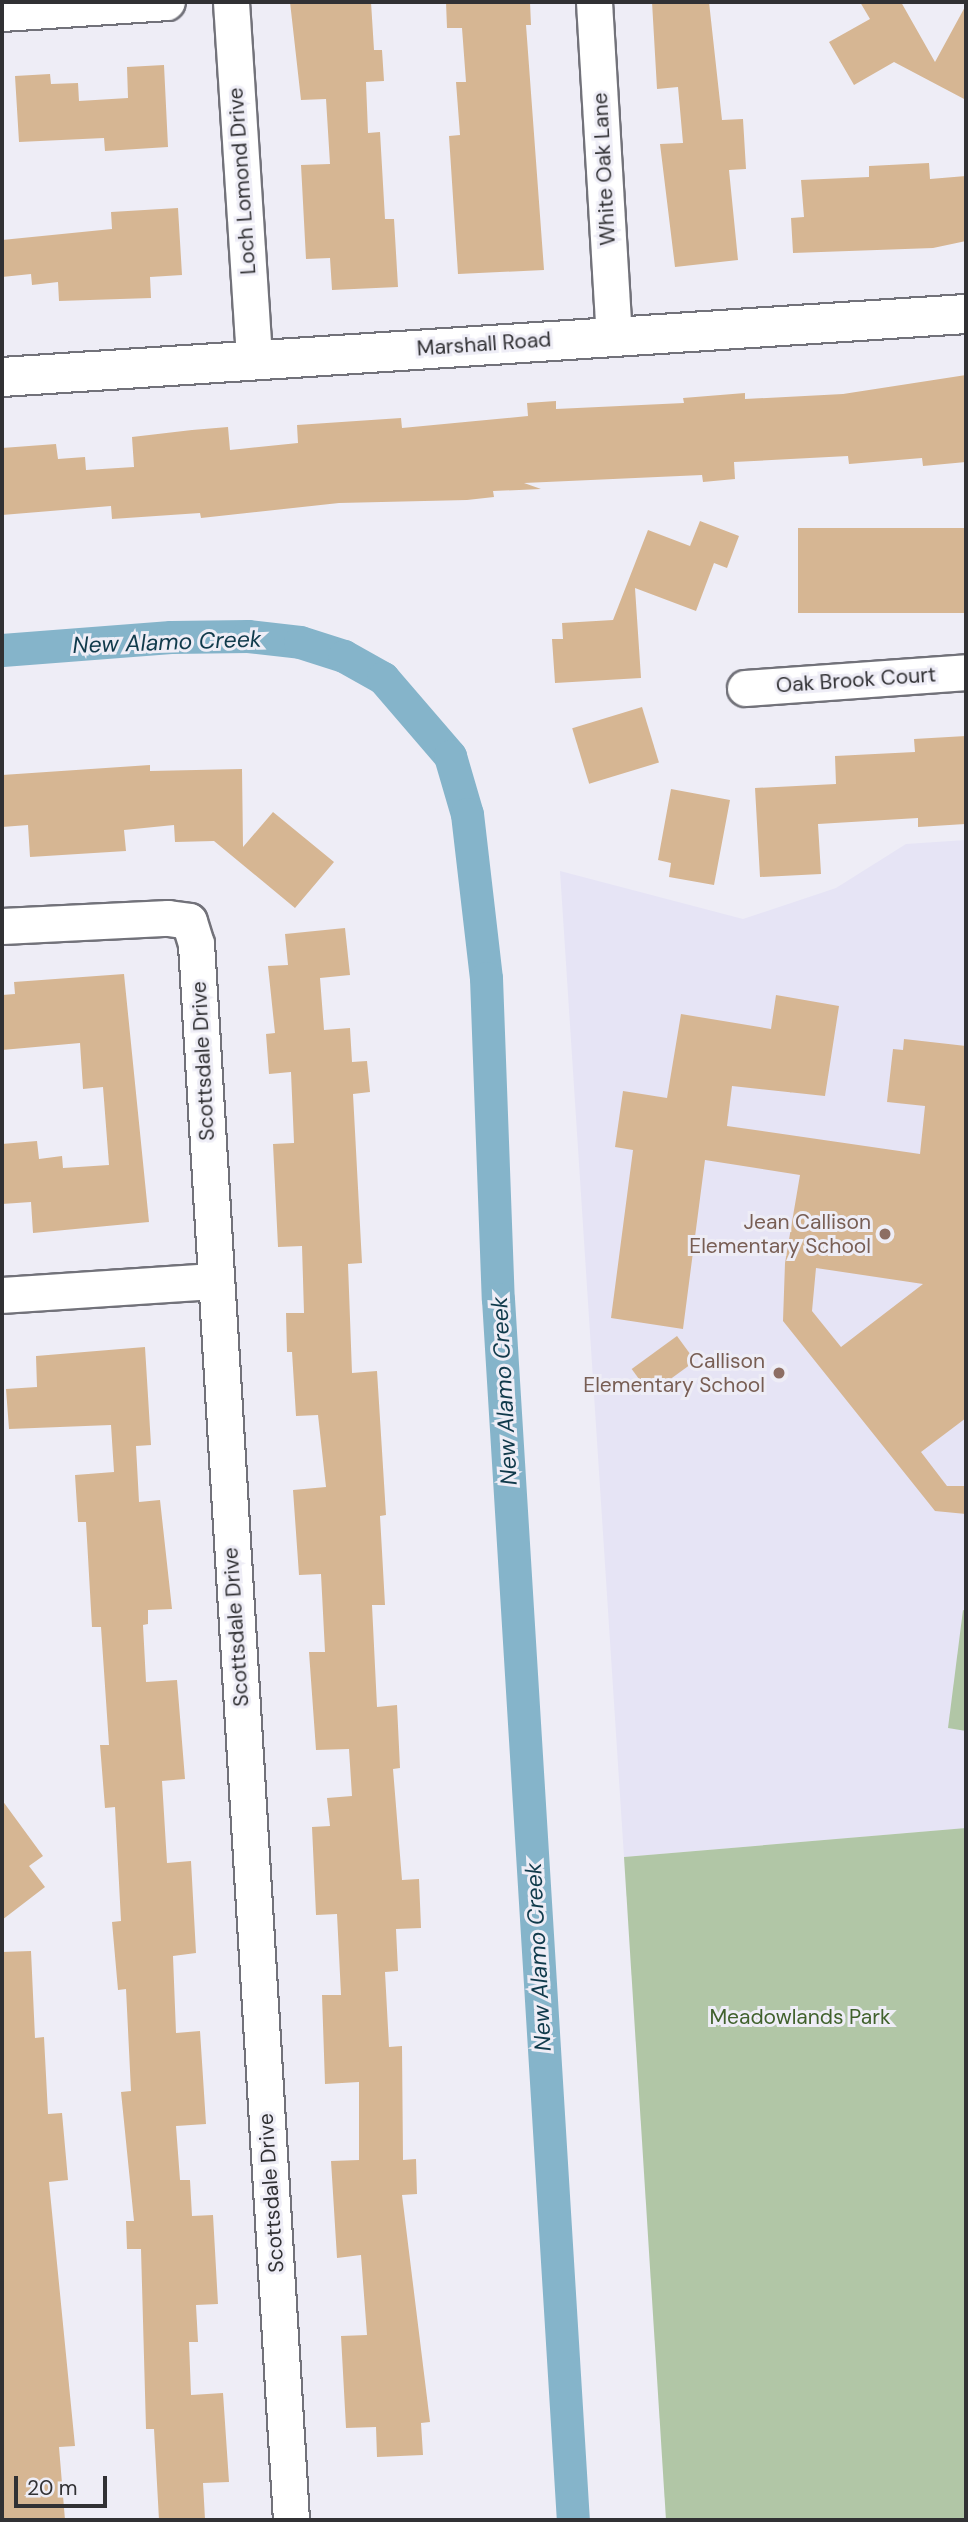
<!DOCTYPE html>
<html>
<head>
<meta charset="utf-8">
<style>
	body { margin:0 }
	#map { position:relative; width:968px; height:2522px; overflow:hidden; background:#eeedf6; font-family:"DM Sans",sans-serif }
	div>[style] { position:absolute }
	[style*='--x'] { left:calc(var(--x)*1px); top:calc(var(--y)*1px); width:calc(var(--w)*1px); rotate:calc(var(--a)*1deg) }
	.built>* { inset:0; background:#e6e4f5 }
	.green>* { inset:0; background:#b1c6a6 }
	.canal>* { height:33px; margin:-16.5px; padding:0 16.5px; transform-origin:16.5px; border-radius:16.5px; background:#85b4ca }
	.building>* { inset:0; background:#d6b693; transform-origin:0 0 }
	.roads { filter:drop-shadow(2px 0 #72727a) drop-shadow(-2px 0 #72727a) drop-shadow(0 2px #72727a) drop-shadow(0 -2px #72727a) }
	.minor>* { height:35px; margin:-17.5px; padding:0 17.5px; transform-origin:17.5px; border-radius:17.5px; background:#fff }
	.tertiary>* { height:38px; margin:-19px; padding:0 19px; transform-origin:19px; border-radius:19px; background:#fff }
	.dots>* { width:19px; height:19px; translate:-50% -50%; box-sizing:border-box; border:4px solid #eeedf6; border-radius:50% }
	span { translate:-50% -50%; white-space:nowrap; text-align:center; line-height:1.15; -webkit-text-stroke:6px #eeedf6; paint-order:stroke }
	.street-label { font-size:21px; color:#313134 }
	.education-label { font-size:21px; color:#785e54 }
	.right { translate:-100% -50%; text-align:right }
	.park-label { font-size:21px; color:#40612c }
	.water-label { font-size:23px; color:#103a4b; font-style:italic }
	.frame { position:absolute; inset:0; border:4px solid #313134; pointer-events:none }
	.scale { position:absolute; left:14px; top:2476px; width:93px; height:32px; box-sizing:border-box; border:4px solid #313134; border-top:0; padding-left:9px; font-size:21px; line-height:24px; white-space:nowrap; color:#313134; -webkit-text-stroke:5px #eeedf6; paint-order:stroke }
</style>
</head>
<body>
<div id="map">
	<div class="built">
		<i style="clip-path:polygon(966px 840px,966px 1828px,624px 1857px,560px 871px,743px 919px,836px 888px,906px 844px)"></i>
	</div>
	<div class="green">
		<i style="clip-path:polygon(963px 1610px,966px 1611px,966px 1731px,948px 1728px)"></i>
		<i style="clip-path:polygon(966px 1828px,966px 2520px,666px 2520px,624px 1857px)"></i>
	</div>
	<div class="canal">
		<i style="--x:2;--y:650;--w:169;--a:-4.4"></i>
		<i style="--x:171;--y:637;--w:77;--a:-0.7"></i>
		<i style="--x:248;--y:636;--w:52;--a:6.6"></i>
		<i style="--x:300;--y:642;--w:46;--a:17.7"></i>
		<i style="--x:344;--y:656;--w:45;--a:29.4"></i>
		<i style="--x:383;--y:678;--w:103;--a:49.3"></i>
		<i style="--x:450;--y:756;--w:60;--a:73.7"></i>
		<i style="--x:467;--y:814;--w:165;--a:83.4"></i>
		<i style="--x:486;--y:978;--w:321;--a:87.9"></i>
		<i style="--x:498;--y:1299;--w:1223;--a:86.49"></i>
	</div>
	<div class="building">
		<i style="clip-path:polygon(290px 2px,371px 2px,374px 50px,382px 50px,384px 81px,366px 82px,368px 133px,380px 132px,385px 219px,394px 219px,398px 287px,332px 290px,330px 258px,306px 259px,301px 165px,330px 164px,326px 99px,301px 100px)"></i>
		<i style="clip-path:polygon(446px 2px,530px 2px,531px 25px,526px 25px,544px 270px,458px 274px,449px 136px,460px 135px,456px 82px,466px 82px,462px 28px,447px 28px)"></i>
		<i style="clip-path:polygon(652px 2px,709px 2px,722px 120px,743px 119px,746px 169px,729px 170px,738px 260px,675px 267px,660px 144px,683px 143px,678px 87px,657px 89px)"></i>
		<i style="clip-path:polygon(860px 2px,901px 2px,935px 62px,966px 5px,966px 100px,894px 62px,854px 85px,829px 42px,870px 19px)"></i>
		<i style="clip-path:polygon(164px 65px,168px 147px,105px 151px,104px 138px,19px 142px,15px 76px,50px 74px,51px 84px,78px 83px,79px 101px,128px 98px,127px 67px)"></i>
		<i style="clip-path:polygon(929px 163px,930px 179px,966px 176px,966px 241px,933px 248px,793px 253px,791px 218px,804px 217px,801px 180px,869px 177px,869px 166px)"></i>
		<i style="clip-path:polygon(178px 208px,182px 275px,150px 277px,151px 298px,59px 301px,58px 282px,32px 285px,31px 274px,2px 277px,2px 240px,112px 229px,111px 212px)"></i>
		<i style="clip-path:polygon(966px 375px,966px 462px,923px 466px,922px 458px,849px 464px,848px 456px,734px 462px,735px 479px,703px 482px,702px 475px,524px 483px,541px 489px,493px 491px,494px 497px,467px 500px,339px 503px,201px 518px,200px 513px,112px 519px,111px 506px,2px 515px,2px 448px,56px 444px,58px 459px,85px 457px,86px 470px,134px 467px,132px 437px,192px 430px,228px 427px,230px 450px,298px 443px,297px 425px,401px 418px,402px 428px,528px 416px,527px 403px,556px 401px,556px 409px,684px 403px,683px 398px,745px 393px,745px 399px,843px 394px)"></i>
		<i style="clip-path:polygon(700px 521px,739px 536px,727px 568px,714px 563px,696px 611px,635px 588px,641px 678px,555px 683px,552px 639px,563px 639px,562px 623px,613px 620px,648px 530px,690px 546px)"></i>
		<i style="left:966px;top:528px;width:85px;height:168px;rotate:90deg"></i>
		<i style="left:642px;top:707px;width:58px;height:73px;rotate:73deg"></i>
		<i style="clip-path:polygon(966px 736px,965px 824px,918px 827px,918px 818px,818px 824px,821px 874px,760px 877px,755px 788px,836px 784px,835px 756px,915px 752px,914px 739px)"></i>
		<i style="clip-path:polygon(150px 765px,150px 771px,242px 769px,243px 847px,273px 812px,334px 862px,295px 908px,214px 841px,175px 842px,174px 825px,124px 830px,126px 851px,30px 857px,28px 825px,2px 827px,2px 775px)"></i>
		<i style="clip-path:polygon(671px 789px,730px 800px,714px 885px,669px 877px,671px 863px,658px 860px)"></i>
		<i style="clip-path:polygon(345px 928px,350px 975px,320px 978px,324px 1030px,350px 1028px,352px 1062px,367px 1061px,370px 1092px,353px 1094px,362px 1263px,348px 1264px,352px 1373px,377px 1371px,386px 1515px,380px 1516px,385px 1605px,372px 1605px,377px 1707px,397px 1705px,400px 1768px,393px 1769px,402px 1880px,419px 1879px,421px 1928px,396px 1929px,398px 1971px,385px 1972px,389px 2047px,402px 2046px,403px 2160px,416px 2159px,417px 2194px,402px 2195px,430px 2422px,421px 2423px,423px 2455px,377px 2457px,376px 2427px,346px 2428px,341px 2336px,367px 2335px,361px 2255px,337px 2258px,331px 2161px,359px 2160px,359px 2082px,325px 2084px,322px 1995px,341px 1995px,337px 1914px,316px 1915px,312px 1827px,330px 1826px,327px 1798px,352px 1796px,349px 1749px,316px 1750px,309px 1652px,325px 1652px,321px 1574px,299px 1575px,293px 1490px,326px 1487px,318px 1415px,296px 1416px,292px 1352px,287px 1352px,286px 1313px,304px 1313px,302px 1246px,278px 1247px,273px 1144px,294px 1143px,291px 1072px,269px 1074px,266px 1034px,275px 1033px,268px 966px,288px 965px,285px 934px)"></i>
		<i style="clip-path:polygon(124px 974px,149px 1222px,33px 1233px,31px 1202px,2px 1204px,2px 1144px,37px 1141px,39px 1159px,62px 1156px,63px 1168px,109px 1165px,103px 1087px,83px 1089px,80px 1043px,2px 1050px,2px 995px,15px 994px,14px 982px)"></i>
		<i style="clip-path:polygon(evenodd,776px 995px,839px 1006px,825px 1096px,732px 1086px,727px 1126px,920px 1154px,925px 1106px,887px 1102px,893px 1049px,903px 1050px,904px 1039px,966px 1046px,966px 1418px,921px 1452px,947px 1486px,966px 1486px,966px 1514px,935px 1511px,783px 1321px,785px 1263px,800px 1175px,705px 1160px,683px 1329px,611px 1318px,633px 1150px,615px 1147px,623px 1091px,667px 1098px,681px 1014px,771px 1029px,776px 995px,816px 1268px,923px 1284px,841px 1347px,812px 1311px,816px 1268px)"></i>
		<i style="left:677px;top:1336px;width:31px;height:56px;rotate:54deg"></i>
		<i style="clip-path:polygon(145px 1347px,151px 1445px,136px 1446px,139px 1502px,160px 1500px,172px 1609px,148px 1610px,148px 1624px,143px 1625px,146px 1682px,177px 1680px,185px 1779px,162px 1781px,167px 1863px,191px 1861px,196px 1953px,173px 1956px,176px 2033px,200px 2031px,206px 2124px,176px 2126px,180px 2180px,190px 2180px,192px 2216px,213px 2215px,218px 2304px,196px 2305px,198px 2342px,189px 2342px,191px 2395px,223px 2393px,229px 2482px,203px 2483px,205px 2519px,184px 2520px,159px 2520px,154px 2429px,146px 2429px,141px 2249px,127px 2249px,126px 2221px,134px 2221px,121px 2092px,131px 2091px,126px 1989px,118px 1990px,112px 1922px,121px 1921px,115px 1807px,105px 1808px,100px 1745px,109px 1745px,101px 1627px,92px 1627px,86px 1522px,78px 1522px,75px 1475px,114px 1472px,111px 1425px,9px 1429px,6px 1389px,37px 1387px,36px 1356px)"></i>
		<i style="clip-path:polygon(2px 1800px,43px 1856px,29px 1866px,45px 1887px,2px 1920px)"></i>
		<i style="clip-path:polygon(31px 1951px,35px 2038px,44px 2037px,48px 2114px,62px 2113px,68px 2180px,49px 2182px,75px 2446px,59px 2447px,65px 2520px,2px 2520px,2px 1952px)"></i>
	</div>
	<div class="roads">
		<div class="minor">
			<i style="--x:231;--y:2;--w:358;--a:86.3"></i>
			<i style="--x:594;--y:2;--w:335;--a:86.6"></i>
			<i style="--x:2;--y:13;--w:165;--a:-3.8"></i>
			<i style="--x:745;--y:688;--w:222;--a:-4.1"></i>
			<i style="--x:2;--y:926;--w:166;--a:-2.8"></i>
			<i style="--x:168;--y:918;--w:21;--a:8"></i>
			<i style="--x:189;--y:921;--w:24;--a:73"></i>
			<i style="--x:196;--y:944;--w:1579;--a:86.55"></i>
			<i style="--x:2;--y:1295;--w:213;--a:-3.8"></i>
		</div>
		<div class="tertiary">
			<i style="--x:2;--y:377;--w:966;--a:-3.74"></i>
		</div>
	</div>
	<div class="dots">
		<i style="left:885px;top:1234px;background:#8d6e63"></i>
		<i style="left:779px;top:1373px;background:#8d6e63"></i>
	</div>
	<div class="street-label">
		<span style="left:604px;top:169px;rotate:-93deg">White Oak Lane</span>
		<span style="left:242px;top:181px;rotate:-94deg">Loch Lomond Drive</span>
		<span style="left:484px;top:344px;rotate:-4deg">Marshall Road</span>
		<span style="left:856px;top:680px;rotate:-4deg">Oak Brook Court</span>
		<span style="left:203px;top:1061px;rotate:-93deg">Scottsdale Drive</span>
		<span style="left:236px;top:1627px;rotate:-94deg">Scottsdale Drive</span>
		<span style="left:271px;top:2193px;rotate:-94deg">Scottsdale Drive</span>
	</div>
	<div class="education-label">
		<span class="right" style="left:871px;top:1234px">Jean Callison<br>Elementary School</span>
		<span class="right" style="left:765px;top:1373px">Callison<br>Elementary School</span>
	</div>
	<div class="park-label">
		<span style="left:800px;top:2017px">Meadowlands Park</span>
	</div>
	<div class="water-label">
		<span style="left:167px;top:642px;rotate:-2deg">New Alamo Creek</span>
		<span style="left:504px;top:1391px;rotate:-93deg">New Alamo Creek</span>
		<span style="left:538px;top:1957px;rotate:-93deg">New Alamo Creek</span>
	</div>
	<div class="frame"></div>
	<div class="scale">20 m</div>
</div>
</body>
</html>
